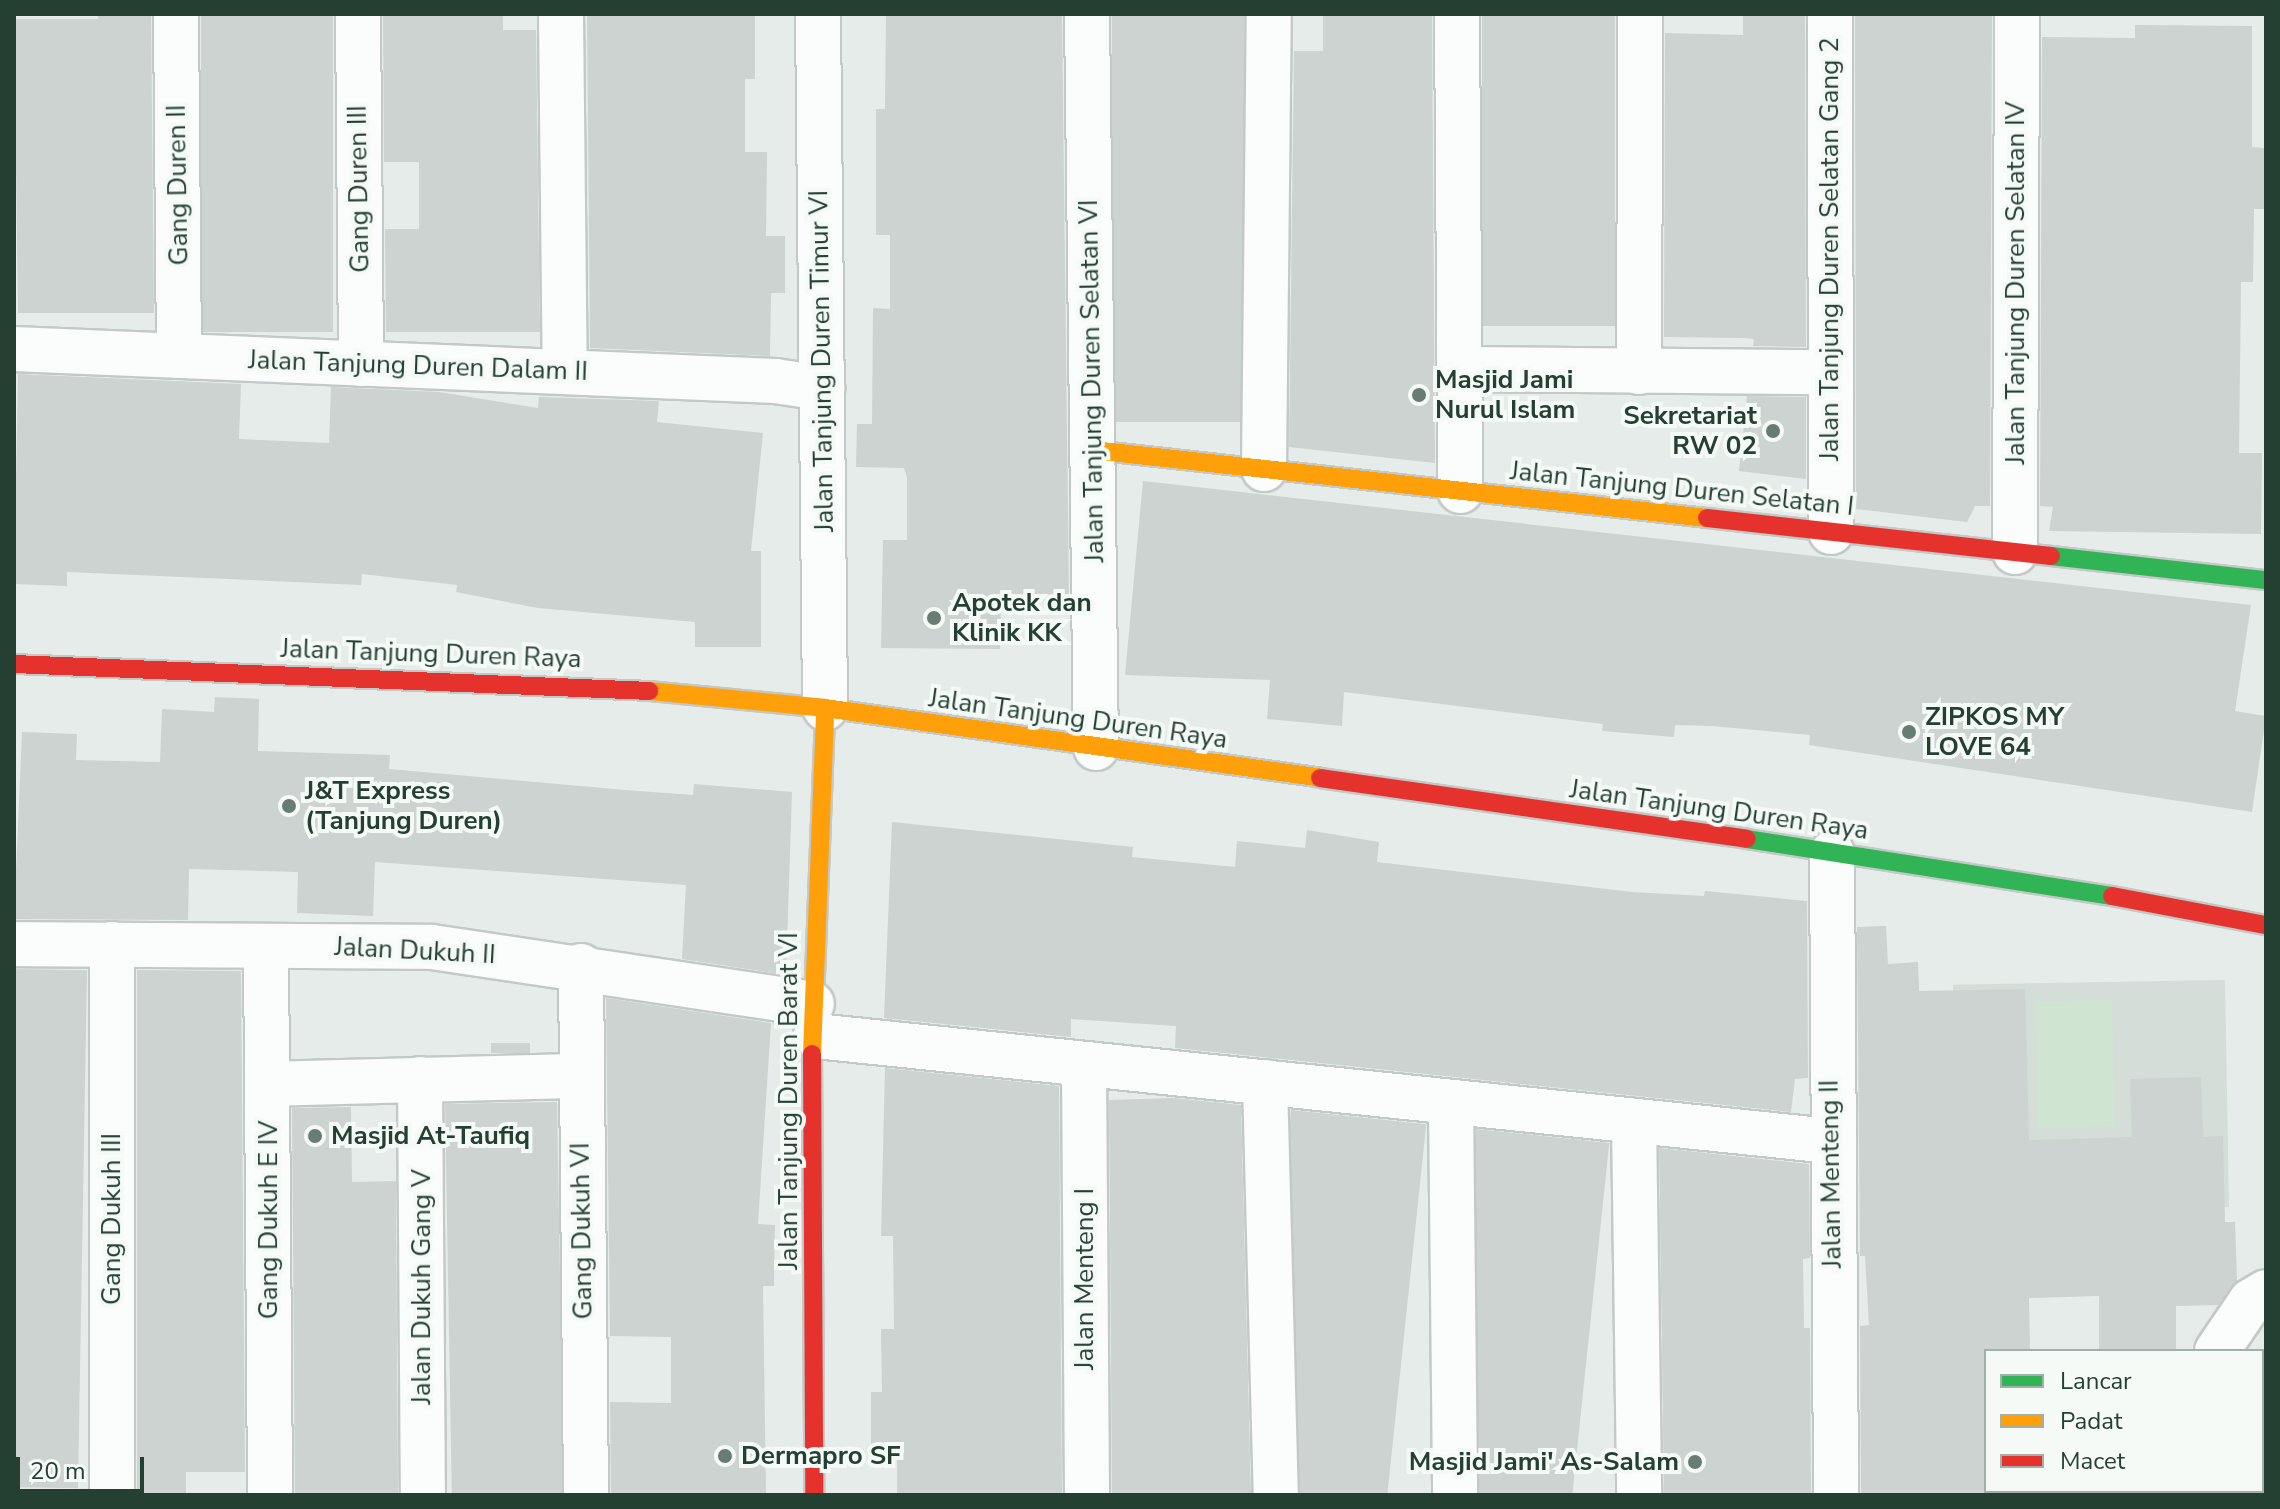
<!DOCTYPE html>
<html>
<head>
<meta charset="utf-8">
<style>
	body { margin:0 }
	#map { position:relative; width:2280px; height:1509px; overflow:hidden; background:#e6ece9; font-family:"Nunito Sans",sans-serif }
	div>[style] { position:absolute }
	[style*='--x'] { left:calc(var(--x)*1px); top:calc(var(--y)*1px); width:calc(var(--w)*1px); rotate:calc(var(--a)*1deg) }
	.built>* { inset:0; background:#d4ddd8; transform-origin:0 0 }
	.green>* { inset:0; background:#cfe5d2; transform-origin:0 0 }
	.building>* { inset:0; background:#cdd3d0; transform-origin:0 0 }
	.roads { filter:drop-shadow(2px 0 #c3c9c6) drop-shadow(-2px 0 #c3c9c6) drop-shadow(0 2px #c3c9c6) drop-shadow(0 -2px #c3c9c6) }
	.street>* { height:44px; margin:-22px; padding:0 22px; transform-origin:22px; border-radius:22px; background:#fbfcfc }
	.fast>* { height:18px; margin:-9px; padding:0 9px; transform-origin:9px; border-radius:9px; background:#30b455 }
	.slow>* { height:18px; margin:-9px; padding:0 9px; transform-origin:9px; border-radius:9px; background:#ff9f0a }
	.jam>* { height:18px; margin:-9px; padding:0 9px; transform-origin:9px; border-radius:9px; background:#e5322d }
	.dots>* { width:22px; height:22px; translate:-50% -50%; box-sizing:border-box; border:4px solid #f5faf7; border-radius:50% }
	span { translate:-50% -50%; white-space:nowrap; text-align:center; line-height:1.15; -webkit-text-stroke:8px #f5faf7; paint-order:stroke }
	.street-label { font-size:26px; color:#234033 }
	.poi-label { font-size:26px; color:#234033; font-weight:700 }
	.left { translate:0 -50%; text-align:left }
	.right { translate:-100% -50%; text-align:right }
	.frame { position:absolute; inset:0; border:16px solid #234033; pointer-events:none }
	.legend { position:absolute; left:1984px; top:1349px; width:280px; height:144px; box-sizing:border-box; background:#f5faf7; border:2px solid #a1b0a9; margin:0; padding:10px 14px; list-style:none; font-size:24px; color:#234033 }
	.legend li { display:flex; align-items:center; gap:16px; height:40px }
	.legend b { width:40px; border:2px solid #a1b0a9 }
	.scale { position:absolute; left:16px; top:1457px; width:128px; height:36px; box-sizing:border-box; border:4px solid #234033; border-top:0; padding-left:10px; font-size:24px; line-height:28px; white-space:nowrap; color:#234033; -webkit-text-stroke:6px #f5faf7; paint-order:stroke }
</style>
</head>
<body>
<div id="map">
	<div class="built">
		<i style="left:2225px;top:980px;width:227px;height:272px;rotate:89deg"></i>
	</div>
	<div class="green">
		<i style="left:2112px;top:1000px;width:127px;height:76px;rotate:89deg"></i>
	</div>
	<div class="building">
		<i style="clip-path:polygon(98px 14px,151px 14px,154px 313px,18px 313px,14px 19px,98px 19px)"></i>
		<i style="left:201px;top:14px;width:132px;height:318px"></i>
		<i style="clip-path:polygon(383px 14px,503px 14px,503px 30px,536px 30px,540px 332px,386px 332px,385px 229px,419px 229px,419px 162px,384px 162px)"></i>
		<i style="clip-path:polygon(587px 14px,755px 14px,755px 79px,745px 79px,745px 152px,767px 152px,766px 236px,785px 236px,785px 293px,771px 293px,770px 356px,590px 348px)"></i>
		<i style="clip-path:polygon(886px 14px,1062px 14px,1069px 601px,1001px 600px,1000px 649px,881px 648px,883px 540px,907px 540px,907px 477px,904px 468px,856px 467px,857px 424px,872px 424px,873px 308px,890px 309px,890px 235px,876px 235px,876px 109px,885px 109px)"></i>
		<i style="left:1112px;top:14px;width:132px;height:408px"></i>
		<i style="clip-path:polygon(1323px 14px,1432px 14px,1435px 463px,1289px 447px,1294px 51px,1323px 51px)"></i>
		<i style="left:1482px;top:14px;width:133px;height:312px"></i>
		<i style="clip-path:polygon(1743px 14px,1805px 14px,1806px 347px,1753px 346px,1754px 339px,1744px 338px,1664px 337px,1665px 33px,1743px 35px)"></i>
		<i style="clip-path:polygon(1855px 14px,1992px 14px,1990px 506px,1975px 506px,1967px 522px,1856px 509px)"></i>
		<i style="clip-path:polygon(2135px 25px,2252px 26px,2252px 147px,2264px 148px,2264px 209px,2254px 209px,2253px 282px,2241px 282px,2239px 453px,2262px 453px,2261px 534px,2049px 531px,2053px 507px,2040px 506px,2042px 37px,2135px 38px)"></i>
		<i style="clip-path:polygon(18px 374px,241px 384px,239px 439px,329px 443px,331px 387px,439px 392px,538px 408px,539px 397px,659px 401px,657px 422px,763px 433px,751px 551px,761px 551px,761px 647px,695px 647px,695px 622px,538px 608px,456px 592px,457px 585px,362px 574px,361px 585px,67px 572px,67px 586px,14px 584px)"></i>
		<i style="clip-path:polygon(1747px 396px,1806px 397px,1806px 479px,1739px 471px)"></i>
		<i style="clip-path:polygon(1143px 481px,2251px 605px,2235px 711px,2266px 716px,2252px 812px,1809px 745px,1810px 735px,1712px 726px,1675px 725px,1674px 737px,1602px 731px,1603px 724px,1344px 692px,1342px 726px,1267px 719px,1270px 680px,1125px 675px)"></i>
		<i style="clip-path:polygon(215px 697px,259px 699px,258px 751px,390px 755px,389px 769px,625px 790px,693px 795px,694px 784px,792px 792px,786px 975px,682px 959px,686px 885px,618px 880px,375px 862px,373px 916px,297px 913px,298px 872px,189px 869px,188px 920px,14px 919px,22px 732px,77px 734px,76px 760px,160px 762px,162px 709px,214px 712px)"></i>
		<i style="clip-path:polygon(892px 822px,1133px 847px,1132px 857px,1235px 867px,1237px 841px,1305px 848px,1307px 830px,1379px 842px,1377px 862px,1632px 892px,1704px 896px,1705px 891px,1807px 901px,1808px 1078px,1795px 1079px,1791px 1112px,1175px 1048px,1176px 1026px,1071px 1019px,1071px 1037px,884px 1018px)"></i>
		<i style="clip-path:polygon(1886px 926px,1888px 964px,1918px 962px,1919px 991px,2025px 989px,2029px 1140px,2132px 1137px,2130px 1079px,2201px 1077px,2203px 1137px,2223px 1136px,2225px 1222px,2235px 1222px,2237px 1281px,2218px 1305px,2176px 1306px,2176px 1351px,2099px 1351px,2099px 1296px,2029px 1298px,2030px 1351px,1986px 1351px,1986px 1495px,1861px 1495px,1860px 1326px,1869px 1325px,1865px 1256px,1860px 1256px,1857px 927px)"></i>
		<i style="left:14px;top:969px;width:73px;height:518px;rotate:1deg"></i>
		<i style="clip-path:polygon(137px 970px,241px 971px,245px 1472px,186px 1472px,186px 1495px,137px 1495px)"></i>
		<i style="clip-path:polygon(606px 998px,771px 1023px,758px 1224px,775px 1225px,774px 1286px,763px 1286px,766px 1495px,611px 1495px,610px 1402px,671px 1403px,671px 1337px,610px 1336px)"></i>
		<i style="left:491px;top:1043px;width:39px;height:10px"></i>
		<i style="clip-path:polygon(885px 1068px,1059px 1086px,1062px 1495px,897px 1495px,897px 1458px,871px 1458px,871px 1392px,882px 1392px,881px 1329px,894px 1329px,893px 1236px,881px 1236px)"></i>
		<i style="clip-path:polygon(1174px 1098px,1241px 1105px,1251px 1495px,1112px 1495px,1109px 1100px)"></i>
		<i style="left:557px;top:1102px;width:393px;height:112px;rotate:89deg"></i>
		<i style="clip-path:polygon(351px 1107px,352px 1182px,396px 1181px,398px 1495px,295px 1495px,292px 1108px)"></i>
		<i style="left:1291px;top:1110px;width:136px;height:385px;rotate:6deg"></i>
		<i style="left:1476px;top:1129px;width:134px;height:366px;rotate:6deg"></i>
		<i style="clip-path:polygon(1659px 1148px,1809px 1164px,1810px 1258px,1803px 1259px,1804px 1328px,1810px 1328px,1811px 1495px,1664px 1495px)"></i>
	</div>
	<div class="roads">
		<div class="street">
			<i style="--x:176;--y:14;--w:342;--a:89.5"></i>
			<i style="--x:358;--y:14;--w:350;--a:89.5"></i>
			<i style="--x:561;--y:14;--w:357;--a:89.4"></i>
			<i style="--x:818;--y:14;--w:694;--a:89.42"></i>
			<i style="--x:1087;--y:14;--w:734;--a:89.3"></i>
			<i style="--x:1457;--y:14;--w:477;--a:89.6"></i>
			<i style="--x:1830;--y:14;--w:518;--a:89.89"></i>
			<i style="--x:14;--y:349;--w:762;--a:2.41"></i>
			<i style="--x:775;--y:381;--w:48;--a:8.5"></i>
			<i style="--x:1460;--y:369;--w:370;--a:0.5"></i>
			<i style="--x:1639;--y:372;--w:358;--a:-89.8"></i>
			<i style="--x:1264;--y:469;--w:455;--a:-89.4"></i>
			<i style="--x:2015;--y:552;--w:538;--a:-89.79"></i>
			<i style="--x:1832;--y:853;--w:642;--a:89.64"></i>
			<i style="--x:14;--y:944;--w:418;--a:0.4"></i>
			<i style="--x:432;--y:947;--w:384;--a:8.5"></i>
			<i style="--x:266;--y:946;--w:549;--a:89.58"></i>
			<i style="--x:581;--y:966;--w:529;--a:89.46"></i>
			<i style="--x:816;--y:1036;--w:1020;--a:5.91"></i>
			<i style="--x:1084;--y:1064;--w:431;--a:89.6"></i>
			<i style="--x:420;--y:1079;--w:416;--a:89.6"></i>
			<i style="--x:1265;--y:1082;--w:413;--a:88.5"></i>
			<i style="--x:268;--y:1084;--w:312;--a:-1.5"></i>
			<i style="--x:1451;--y:1102;--w:393;--a:89.4"></i>
			<i style="--x:1634;--y:1121;--w:374;--a:89.2"></i>
			<i style="--x:2217;--y:1351;--w:60;--a:-55.8"></i>
			<i style="--x:2251;--y:1301;--w:17;--a:-31"></i>
			<i style="--x:112;--y:1495;--w:551;--a:-90"></i>
			<i style="--x:2190;--y:1495;--w:4;--a:-63"></i>
		</div>
		<div class="fast">
			<i style="--x:2051;--y:556;--w:216;--a:6.4"></i>
			<i style="--x:1747;--y:839;--w:369;--a:8.9"></i>
		</div>
		<div class="slow">
			<i style="--x:1093;--y:450;--w:618;--a:6.32"></i>
			<i style="--x:649;--y:691;--w:177;--a:5.5"></i>
			<i style="--x:825;--y:708;--w:500;--a:8"></i>
			<i style="--x:812;--y:1054;--w:346;--a:-87.8"></i>
		</div>
		<div class="jam">
			<i style="--x:1707;--y:518;--w:346;--a:6.3"></i>
			<i style="--x:14;--y:664;--w:636;--a:2.43"></i>
			<i style="--x:1320;--y:778;--w:431;--a:8.1"></i>
			<i style="--x:2112;--y:896;--w:157;--a:10.7"></i>
			<i style="--x:812;--y:1054;--w:441;--a:89.7"></i>
		</div>
	</div>
	<div class="dots">
		<i style="left:1419px;top:395px;background:#677c73"></i>
		<i style="left:1773px;top:431px;background:#677c73"></i>
		<i style="left:934px;top:618px;background:#677c73"></i>
		<i style="left:1909px;top:732px;background:#677c73"></i>
		<i style="left:289px;top:806px;background:#677c73"></i>
		<i style="left:315px;top:1136px;background:#677c73"></i>
		<i style="left:725px;top:1456px;background:#677c73"></i>
		<i style="left:1695px;top:1462px;background:#677c73"></i>
	</div>
	<div class="street-label">
		<span style="left:178px;top:185px;rotate:-91deg">Gang Duren II</span>
		<span style="left:359px;top:189px;rotate:-91deg">Gang Duren III</span>
		<span style="left:1830px;top:249px;rotate:-90deg">Jalan Tanjung Duren Selatan Gang 2</span>
		<span style="left:2016px;top:283px;rotate:-90deg">Jalan Tanjung Duren Selatan IV</span>
		<span style="left:822px;top:361px;rotate:-91deg">Jalan Tanjung Duren Timur VI</span>
		<span style="left:418px;top:366px;rotate:2deg">Jalan Tanjung Duren Dalam II</span>
		<span style="left:1092px;top:381px;rotate:-91deg">Jalan Tanjung Duren Selatan VI</span>
		<span style="left:1682px;top:489px;rotate:6deg">Jalan Tanjung Duren Selatan I</span>
		<span style="left:431px;top:654px;rotate:2deg">Jalan Tanjung Duren Raya</span>
		<span style="left:1078px;top:719px;rotate:8deg">Jalan Tanjung Duren Raya</span>
		<span style="left:1719px;top:810px;rotate:8deg">Jalan Tanjung Duren Raya</span>
		<span style="left:415px;top:951px;rotate:3deg">Jalan Dukuh II</span>
		<span style="left:789px;top:1101px;rotate:-90deg">Jalan Tanjung Duren Barat VI</span>
		<span style="left:1831px;top:1174px;rotate:-91deg">Jalan Menteng II</span>
		<span style="left:112px;top:1219px;rotate:-90deg">Gang Dukuh III</span>
		<span style="left:269px;top:1220px;rotate:-90deg">Gang Dukuh E IV</span>
		<span style="left:582px;top:1231px;rotate:-91deg">Gang Dukuh VI</span>
		<span style="left:1085px;top:1279px;rotate:-90deg">Jalan Menteng I</span>
		<span style="left:422px;top:1287px;rotate:-90deg">Jalan Dukuh Gang V</span>
	</div>
	<div class="poi-label">
		<span class="left" style="left:1435px;top:395px">Masjid Jami<br>Nurul Islam</span>
		<span class="right" style="left:1757px;top:431px">Sekretariat<br>RW 02</span>
		<span class="left" style="left:952px;top:618px">Apotek dan<br>Klinik KK</span>
		<span class="left" style="left:1925px;top:732px">ZIPKOS MY<br>LOVE 64</span>
		<span class="left" style="left:305px;top:806px">J&amp;T Express<br>(Tanjung Duren)</span>
		<span class="left" style="left:331px;top:1136px">Masjid At-Taufiq</span>
		<span class="left" style="left:741px;top:1456px">Dermapro SF</span>
		<span class="right" style="left:1679px;top:1462px">Masjid Jami' As-Salam</span>
	</div>
	<div class="frame"></div>
	<ul class="legend">
	<li><b style="height:10px;background:#30b455"></b>Lancar</li>
	<li><b style="height:10px;background:#ff9f0a"></b>Padat</li>
	<li><b style="height:10px;background:#e5322d"></b>Macet</li>
	</ul>
	<div class="scale">20 m</div>
</div>
</body>
</html>
